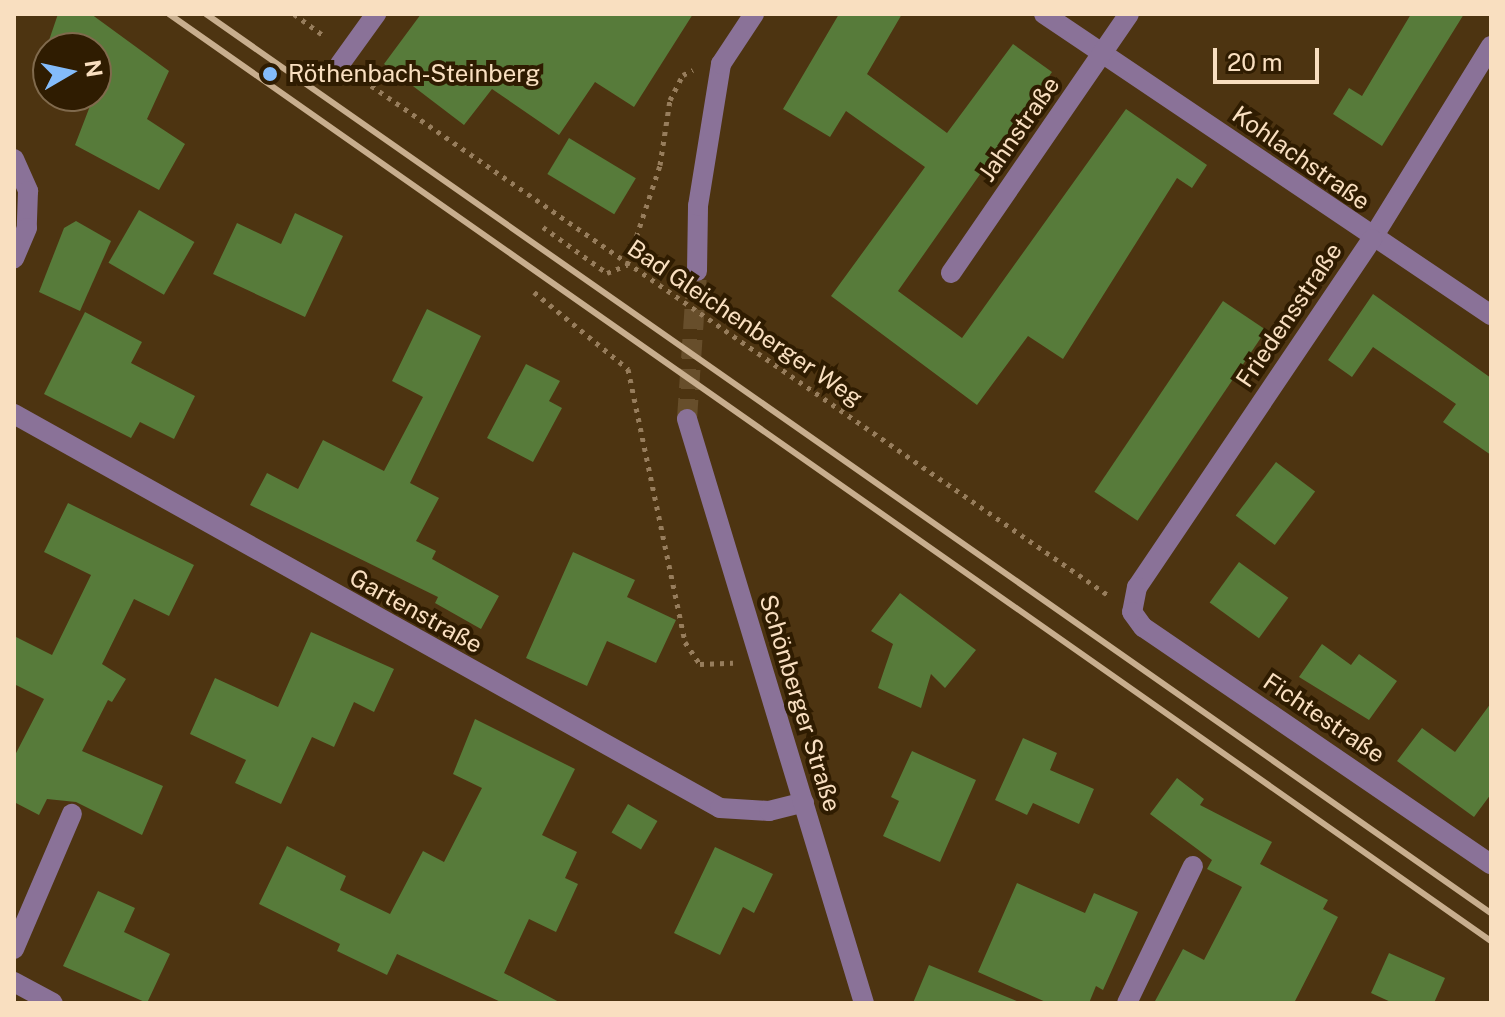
<!DOCTYPE html>
<html>
<head>
<meta charset="utf-8">
<style>
	body { margin:0 }
	#map { position:relative; width:1505px; height:1017px; overflow:hidden; background:#4d3411; font-family:"Public Sans",sans-serif }
	div>[style] { position:absolute }
	[style*='--x'] { left:calc(var(--x)*1px); top:calc(var(--y)*1px); width:calc(var(--w)*1px); rotate:calc(var(--a)*1deg) }
	.building>* { inset:0; background:#577b3a; transform-origin:0 0 }
	.minor-tunnel>* { height:20px; margin-top:-10px; transform-origin:0; background:repeating-linear-gradient(90deg,#674e2b 0 20px,transparent 0 30px) }
	.path>* { height:5px; margin-top:-2.5px; transform-origin:0; background:repeating-linear-gradient(90deg,#977d5c 0 4px,transparent 0 10px) }
	.minor>* { height:20px; margin:-10px; padding:0 10px; transform-origin:10px; border-radius:10px; background:#8a7298 }
	.rail>* { height:6px; margin:-3px; padding:0 3px; transform-origin:3px; border-radius:3px; background:#c8ae8e }
	.dots>* { width:22px; height:22px; translate:-50% -50%; box-sizing:border-box; border:4px solid #2f1c01; border-radius:50% }
	span { translate:-50% -50%; white-space:nowrap; text-align:center; line-height:1.15; -webkit-text-stroke:8px #2f1c01; paint-order:stroke }
	.poi-label { font-size:24px; color:#f9dfc0 }
	.left { translate:0 -50%; text-align:left }
	.street-label { font-size:24px; color:#f9dfc0 }
	.frame { position:absolute; inset:0; border:16px solid #f9dfc0; pointer-events:none }
	.north { position:absolute; left:32px; top:32px; width:80px; height:80px; box-sizing:border-box; background:#2f1c01; border:2px solid #806a4d; border-radius:50%; rotate:81deg; font-size:22px; font-weight:700; line-height:32px; text-align:center; color:#f9dfc0 }
	.north::after { content:''; display:block; margin:auto; width:28px; height:36px; background:#84bcfb; clip-path:polygon(50% 0,100% 100%,50% 72%,0 100%) }
	.scale { position:absolute; left:1213px; top:48px; width:106px; height:36px; box-sizing:border-box; border:4px solid #f9dfc0; border-top:0; padding-left:10px; font-size:24px; line-height:28px; white-space:nowrap; color:#f9dfc0; -webkit-text-stroke:6px #2f1c01; paint-order:stroke }
</style>
</head>
<body>
<div id="map">
	<div class="building">
		<i style="clip-path:polygon(58px 14px,91px 14px,169px 71px,147px 119px,185px 144px,159px 190px,75px 145px,100px 80px,96px 48px,48px 48px,45px 52px)"></i>
		<i style="clip-path:polygon(421px 14px,693px 14px,634px 107px,595px 82px,559px 135px,492px 89px,464px 125px,384px 64px)"></i>
		<i style="clip-path:polygon(839px 14px,902px 14px,867px 74px,947px 133px,1013px 44px,1052px 72px,898px 291px,962px 338px,1126px 109px,1207px 165px,1192px 188px,1177px 178px,1063px 359px,1028px 336px,977px 405px,831px 296px,925px 167px,846px 111px,830px 137px,783px 109px)"></i>
		<i style="clip-path:polygon(1411px 14px,1464px 14px,1382px 146px,1333px 114px,1349px 88px,1362px 96px)"></i>
		<i style="left:569px;top:138px;width:78px;height:42px;rotate:31deg"></i>
		<i style="left:139px;top:210px;width:64px;height:61px;rotate:30deg"></i>
		<i style="clip-path:polygon(295px 213px,343px 236px,305px 317px,213px 274px,237px 223px,281px 244px)"></i>
		<i style="clip-path:polygon(76px 221px,111px 241px,80px 311px,39px 292px,64px 228px)"></i>
		<i style="clip-path:polygon(1373px 294px,1491px 378px,1491px 455px,1443px 422px,1456px 404px,1373px 347px,1352px 377px,1328px 360px)"></i>
		<i style="left:1223px;top:301px;width:52px;height:230px;rotate:34deg"></i>
		<i style="clip-path:polygon(427px 309px,481px 336px,410px 483px,439px 498px,416px 541px,436px 551px,432px 559px,499px 596px,481px 629px,435px 603px,438px 597px,250px 505px,267px 473px,298px 489px,323px 440px,384px 471px,423px 397px,392px 381px)"></i>
		<i style="clip-path:polygon(85px 312px,142px 342px,131px 363px,195px 396px,174px 439px,140px 422px,131px 438px,44px 394px)"></i>
		<i style="clip-path:polygon(526px 364px,560px 381px,549px 401px,562px 408px,533px 462px,487px 438px)"></i>
		<i style="left:1276px;top:462px;width:49px;height:67px;rotate:37deg"></i>
		<i style="clip-path:polygon(68px 503px,194px 565px,169px 616px,134px 599px,102px 664px,126px 679px,112px 702px,108px 700px,82px 751px,163px 786px,142px 835px,76px 802px,47px 799px,39px 815px,14px 802px,14px 757px,44px 699px,14px 684px,14px 636px,52px 655px,91px 575px,44px 552px)"></i>
		<i style="clip-path:polygon(573px 552px,635px 580px,627px 597px,676px 620px,656px 663px,607px 641px,587px 686px,526px 658px)"></i>
		<i style="left:1239px;top:562px;width:61px;height:50px;rotate:36deg"></i>
		<i style="clip-path:polygon(900px 593px,976px 650px,945px 688px,931px 674px,921px 708px,878px 688px,893px 644px,871px 631px)"></i>
		<i style="clip-path:polygon(311px 632px,394px 669px,374px 712px,354px 702px,334px 747px,312px 737px,281px 804px,235px 783px,246px 760px,190px 734px,215px 678px,278px 707px)"></i>
		<i style="clip-path:polygon(1322px 644px,1351px 665px,1359px 654px,1397px 681px,1369px 720px,1299px 677px)"></i>
		<i style="clip-path:polygon(1491px 703px,1491px 794px,1474px 817px,1397px 761px,1422px 728px,1455px 752px)"></i>
		<i style="clip-path:polygon(475px 719px,575px 769px,542px 835px,577px 852px,565px 878px,578px 884px,556px 932px,529px 919px,504px 973px,561px 1003px,503px 1003px,397px 954px,387px 975px,337px 951px,340px 944px,259px 904px,287px 846px,346px 876px,340px 890px,390px 914px,423px 851px,444px 862px,482px 788px,453px 774px)"></i>
		<i style="clip-path:polygon(1023px 738px,1057px 753px,1050px 770px,1094px 789px,1079px 824px,1033px 803px,1027px 815px,995px 800px)"></i>
		<i style="clip-path:polygon(912px 751px,976px 780px,940px 862px,883px 836px,899px 801px,891px 797px)"></i>
		<i style="clip-path:polygon(1177px 778px,1204px 799px,1200px 805px,1272px 842px,1260px 864px,1328px 900px,1323px 909px,1338px 917px,1294px 1003px,1154px 1003px,1183px 949px,1204px 960px,1242px 887px,1207px 869px,1212px 860px,1150px 814px)"></i>
		<i style="left:628px;top:804px;width:34px;height:33px;rotate:30deg"></i>
		<i style="clip-path:polygon(715px 847px,773px 874px,754px 913px,743px 907px,720px 955px,674px 933px)"></i>
		<i style="clip-path:polygon(1017px 883px,1085px 913px,1094px 893px,1138px 912px,1103px 990px,1096px 986px,1089px 1003px,1048px 1003px,978px 972px)"></i>
		<i style="clip-path:polygon(98px 891px,135px 908px,124px 932px,170px 954px,147px 1003px,63px 966px)"></i>
		<i style="clip-path:polygon(1389px 953px,1445px 978px,1434px 1003px,1393px 1003px,1371px 993px)"></i>
		<i style="clip-path:polygon(929px 965px,1019px 1002px,1019px 1003px,913px 1003px)"></i>
	</div>
	<div class="minor-tunnel">
		<i style="--x:687;--y:419;--w:148;--a:-86.1"></i>
	</div>
	<div class="path">
		<i style="--x:294;--y:14;--w:39;--a:36"></i>
		<i style="--x:363;--y:80;--w:906;--a:34.66"></i>
		<i style="--x:543;--y:227;--w:79;--a:35.7"></i>
		<i style="--x:607;--y:273;--w:22;--a:-22"></i>
		<i style="--x:627;--y:265;--w:105;--a:-71.7"></i>
		<i style="--x:660;--y:165;--w:66;--a:-81.3"></i>
		<i style="--x:670;--y:100;--w:28;--a:-63"></i>
		<i style="--x:683;--y:75;--w:11;--a:-27"></i>
		<i style="--x:534;--y:292;--w:122;--a:39.3"></i>
		<i style="--x:628;--y:369;--w:279;--a:78.2"></i>
		<i style="--x:685;--y:642;--w:27;--a:56"></i>
		<i style="--x:700;--y:664;--w:33;--a:-2"></i>
	</div>
	<div class="minor">
		<i style="--x:1044;--y:14;--w:539;--a:33.96"></i>
		<i style="--x:1491;--y:46;--w:227;--a:121.7"></i>
		<i style="--x:1372;--y:239;--w:420;--a:124"></i>
		<i style="--x:1137;--y:587;--w:25;--a:101"></i>
		<i style="--x:1132;--y:612;--w:19;--a:54"></i>
		<i style="--x:1143;--y:627;--w:421;--a:34.3"></i>
		<i style="--x:340;--y:64;--w:62;--a:-54.2"></i>
		<i style="--x:14;--y:159;--w:35;--a:66"></i>
		<i style="--x:28;--y:191;--w:37;--a:92"></i>
		<i style="--x:27;--y:228;--w:33;--a:113"></i>
		<i style="--x:697;--y:271;--w:65;--a:-89.1"></i>
		<i style="--x:698;--y:206;--w:144;--a:-80.8"></i>
		<i style="--x:721;--y:64;--w:60;--a:-56.6"></i>
		<i style="--x:951;--y:273;--w:314;--a:-55.5"></i>
		<i style="--x:14;--y:414;--w:808;--a:29.16"></i>
		<i style="--x:720;--y:808;--w:49;--a:3.5"></i>
		<i style="--x:769;--y:811;--w:36;--a:-14"></i>
		<i style="--x:687;--y:419;--w:610;--a:73.14"></i>
		<i style="--x:14;--y:949;--w:147;--a:-66.8"></i>
		<i style="--x:14;--y:982;--w:44;--a:28.3"></i>
		<i style="--x:1127;--y:1003;--w:152;--a:-64.3"></i>
	</div>
	<div class="rail">
		<i style="--x:169;--y:14;--w:1615;--a:35.04"></i>
		<i style="--x:206;--y:14;--w:1568;--a:34.98"></i>
	</div>
	<div class="dots">
		<i style="left:270px;top:74px;background:#84bcfb"></i>
	</div>
	<div class="poi-label">
		<span class="left" style="left:288px;top:74px">Röthenbach-Steinberg</span>
	</div>
	<div class="street-label">
		<span style="left:1019px;top:129px;rotate:-55deg">Jahnstraße</span>
		<span style="left:1301px;top:158px;rotate:35deg">Kohlachstraße</span>
		<span style="left:1289px;top:315px;rotate:-56deg">Friedensstraße</span>
		<span style="left:745px;top:323px;rotate:34deg">Bad Gleichenberger Weg</span>
		<span style="left:416px;top:611px;rotate:29deg">Gartenstraße</span>
		<span style="left:800px;top:703px;rotate:73deg">Schönberger Straße</span>
		<span style="left:1324px;top:718px;rotate:34deg">Fichtestraße</span>
	</div>
	<div class="frame"></div>
	<div class="north">N</div>
	<div class="scale">20 m</div>
</div>
</body>
</html>
